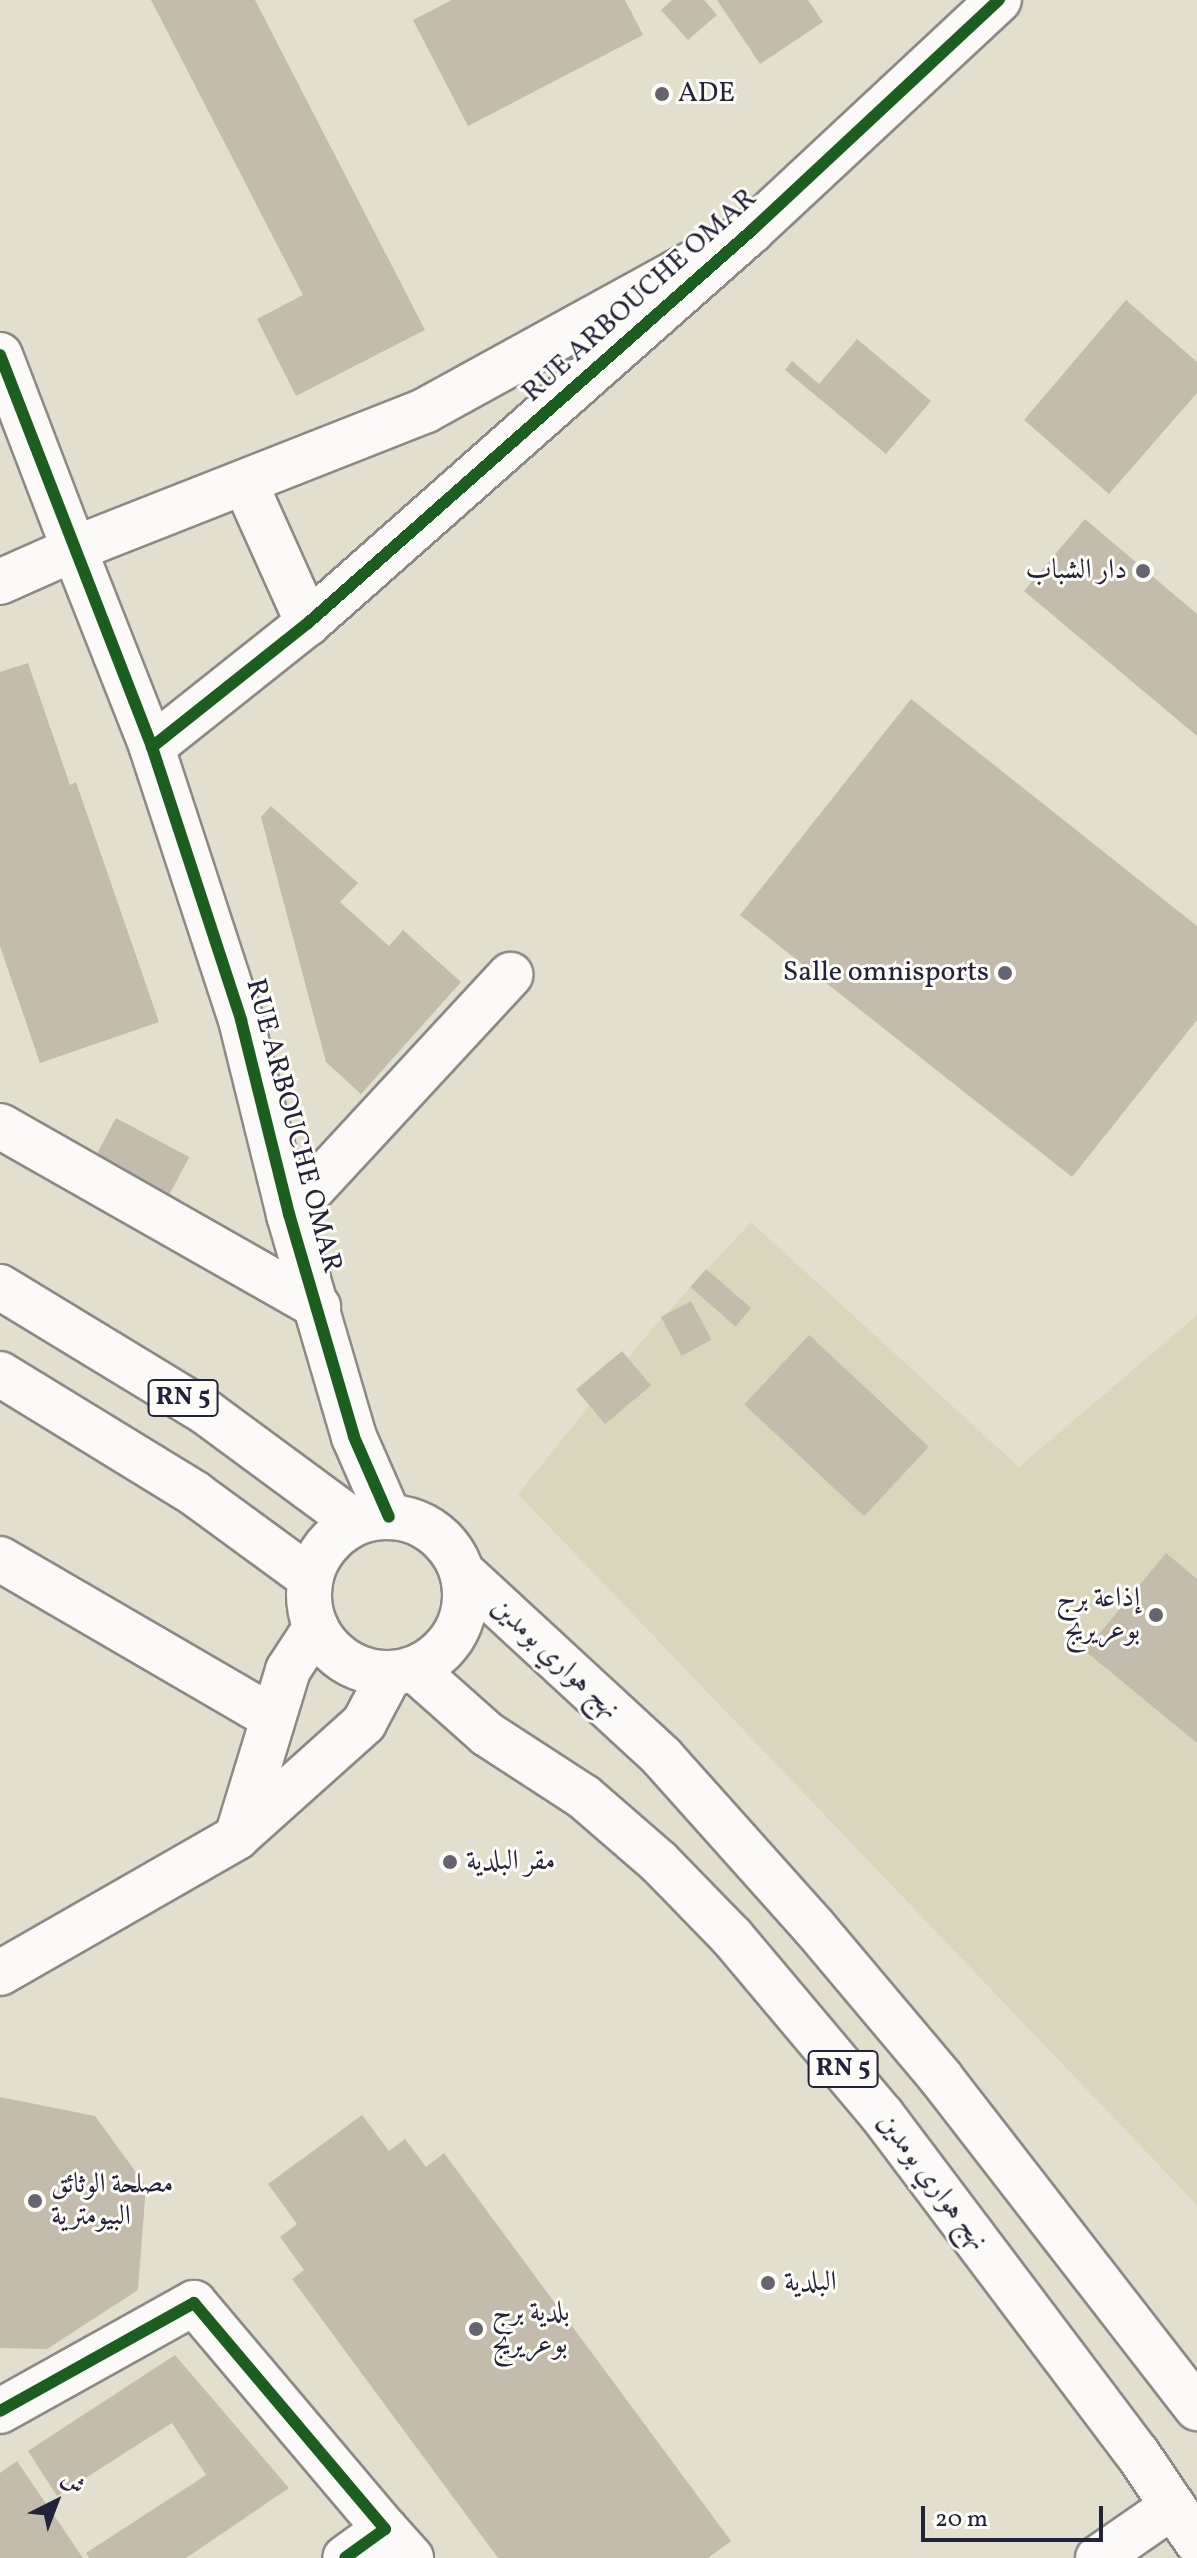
<!DOCTYPE html>
<html>
<head>
<meta charset="utf-8">
<style>
	body { margin:0 }
	#map { position:relative; width:1197px; height:2558px; overflow:hidden; background:#e3dfce; font-family:Vollkorn,Amiri,serif }
	div>[style] { position:absolute }
	[style*='--x'] { left:calc(var(--x)*1px); top:calc(var(--y)*1px); width:calc(var(--w)*1px); rotate:calc(var(--a)*1deg) }
	.built>* { inset:0; background:#dad6be }
	.building>* { inset:0; background:#c3bbac; transform-origin:0 0 }
	.roads { filter:drop-shadow(2px 0 #8c8a85) drop-shadow(-2px 0 #8c8a85) drop-shadow(0 2px #8c8a85) drop-shadow(0 -2px #8c8a85) }
	.street>* { height:44px; margin:-22px; padding:0 22px; transform-origin:22px; border-radius:22px; background:#fbfaf8 }
	.secondary>* { height:44px; margin:-22px; padding:0 22px; transform-origin:22px; border-radius:22px; background:#fbfaf8 }
	.primary>* { height:44px; margin:-22px; padding:0 22px; transform-origin:22px; border-radius:22px; background:#fbfaf8 }
	.primary>.ring { margin:-22px; padding:0; box-sizing:content-box; background:none; border:44px solid #fbfaf8; border-radius:50% }
	.cycleway>* { height:12px; margin:-6px; padding:0 6px; transform-origin:6px; border-radius:6px; background:#1b5e20 }
	.dots>* { width:22px; height:22px; translate:-50% -50%; box-sizing:border-box; border:4px solid #fdfcf7; border-radius:50% }
	span { translate:-50% -50%; white-space:nowrap; text-align:center; line-height:1.15; -webkit-text-stroke:6px #fdfcf7; paint-order:stroke }
	.shield-label span { padding:2px 6px; background:#fdfcf7; border:2px solid; border-radius:6px; -webkit-text-stroke-width:0 }
	.shield-label { font-size:26px; color:#22223b; font-weight:700 }
	.poi-label { font-size:28px; color:#22223b }
	.left { translate:0 -50%; text-align:left }
	.right { translate:-100% -50%; text-align:right }
	.street-label { font-size:28px; color:#22223b }
	.north { position:absolute; left:16px; top:2462px; width:80px; height:80px; -webkit-text-stroke:6px #fdfcf7; paint-order:stroke; rotate:42deg; font-size:22px; font-weight:700; line-height:32px; text-align:center; color:#22223b }
	.north::after { content:''; display:block; margin:auto; width:28px; height:36px; background:#22223b; clip-path:polygon(50% 0,100% 100%,50% 72%,0 100%) }
	.scale { position:absolute; left:921px; top:2506px; width:182px; height:36px; box-sizing:border-box; border:4px solid #22223b; border-top:0; padding-left:10px; font-size:24px; line-height:28px; white-space:nowrap; color:#22223b; -webkit-text-stroke:6px #fdfcf7; paint-order:stroke }
</style>
</head>
<body>
<div id="map">
	<div class="built">
		<i style="clip-path:polygon(751px 1222px,1019px 1467px,1197px 1315px,1197px 2205px,518px 1494px,650px 1331px)"></i>
	</div>
	<div class="building">
		<i style="clip-path:polygon(151px 0,255px 0,425px 330px,296px 396px,257px 319px,303px 295px)"></i>
		<i style="clip-path:polygon(452px 0,625px 0,643px 35px,468px 126px,413px 20px)"></i>
		<i style="clip-path:polygon(672px 0,704px 0,717px 15px,688px 40px,661px 10px)"></i>
		<i style="clip-path:polygon(717px 0,808px 0,823px 22px,760px 64px)"></i>
		<i style="clip-path:polygon(1126px 300px,1197px 362px,1197px 393px,1109px 494px,1024px 420px)"></i>
		<i style="clip-path:polygon(857px 339px,931px 401px,886px 454px,785px 370px,792px 361px,819px 384px)"></i>
		<i style="clip-path:polygon(1085px 519px,1197px 614px,1197px 736px,1024px 591px)"></i>
		<i style="clip-path:polygon(28px 663px,70px 785px,76px 782px,159px 1022px,40px 1063px,0 946px,0 672px)"></i>
		<i style="clip-path:polygon(911px 699px,1197px 926px,1197px 1020px,1072px 1177px,740px 915px)"></i>
		<i style="clip-path:polygon(271px 806px,358px 883px,340px 902px,389px 946px,403px 930px,461px 982px,361px 1094px,326px 1062px,261px 817px)"></i>
		<i style="left:116px;top:1118px;width:83px;height:56px;rotate:28deg"></i>
		<i style="left:706px;top:1269px;width:60px;height:24px;rotate:41deg"></i>
		<i style="left:691px;top:1301px;width:44px;height:34px;rotate:62deg"></i>
		<i style="left:809px;top:1335px;width:164px;height:95px;rotate:43deg"></i>
		<i style="left:622px;top:1351px;width:45px;height:60px;rotate:50deg"></i>
		<i style="clip-path:polygon(1166px 1553px,1197px 1579px,1197px 1743px,1085px 1651px)"></i>
		<i style="clip-path:polygon(0 2097px,95px 2116px,146px 2186px,138px 2290px,47px 2349px,0 2348px)"></i>
		<i style="clip-path:polygon(362px 2115px,389px 2151px,405px 2139px,426px 2167px,444px 2153px,731px 2541px,708px 2558px,498px 2558px,292px 2279px,304px 2270px,280px 2237px,297px 2224px,268px 2184px)"></i>
		<i style="clip-path:polygon(175px 2355px,289px 2488px,186px 2558px,89px 2558px,86px 2553px,206px 2475px,172px 2423px,57px 2496px,28px 2451px)"></i>
		<i style="clip-path:polygon(17px 2461px,83px 2558px,0 2558px,0 2473px)"></i>
	</div>
	<div class="roads">
		<div class="street">
			<i style="--x:0;--y:355;--w:208;--a:69.1"></i>
			<i style="--x:74;--y:549;--w:81;--a:156"></i>
			<i style="--x:0;--y:1126;--w:366;--a:29.6"></i>
			<i style="--x:289;--y:1214;--w:326;--a:-47.2"></i>
			<i style="--x:0;--y:1559;--w:315;--a:30.2"></i>
			<i style="--x:0;--y:2411;--w:222;--a:-29.1"></i>
			<i style="--x:194;--y:2303;--w:296;--a:49.8"></i>
			<i style="--x:385;--y:2529;--w:49;--a:144.1"></i>
			<i style="--x:385;--y:2529;--w:39;--a:48"></i>
			<i style="--x:1098;--y:2558;--w:91;--a:-34.7"></i>
		</div>
		<div class="secondary">
			<i style="--x:245;--y:483;--w:154;--a:65.8"></i>
			<i style="--x:152;--y:747;--w:199;--a:-38.5"></i>
			<i style="--x:308;--y:623;--w:592;--a:-41.5"></i>
			<i style="--x:751;--y:231;--w:339;--a:-43"></i>
			<i style="--x:389;--y:1517;--w:87;--a:-113.6"></i>
			<i style="--x:354;--y:1437;--w:232;--a:-106.3"></i>
			<i style="--x:289;--y:1214;--w:200;--a:-103.9"></i>
			<i style="--x:241;--y:1020;--w:287;--a:-108.1"></i>
			<i style="--x:152;--y:747;--w:213;--a:-111.5"></i>
			<i style="--x:74;--y:549;--w:378;--a:-21.5"></i>
			<i style="--x:426;--y:410;--w:371;--a:-28.8"></i>
			<i style="--x:237;--y:1837;--w:175;--a:-73"></i>
			<i style="--x:288;--y:1670;--w:51;--a:-56.9"></i>
			<i style="--x:0;--y:1973;--w:273;--a:-29.8"></i>
			<i style="--x:237;--y:1837;--w:171;--a:-41.9"></i>
			<i style="--x:364;--y:1723;--w:55;--a:-62"></i>
		</div>
		<div class="primary">
			<i style="--x:0;--y:1287;--w:242;--a:31.3"></i>
			<i style="--x:207;--y:1413;--w:185;--a:36.4"></i>
			<i style="--x:0;--y:1374;--w:228;--a:31.5"></i>
			<i style="--x:194;--y:1493;--w:144;--a:36.2"></i>
			<i class="ring" style="left:309px;top:1517px;width:112px;height:112px"></i>
			<i style="--x:464;--y:1574;--w:270;--a:42.7"></i>
			<i style="--x:662;--y:1757;--w:228;--a:48.2"></i>
			<i style="--x:814;--y:1927;--w:197;--a:49.9"></i>
			<i style="--x:941;--y:2078;--w:418;--a:52.2"></i>
			<i style="--x:414;--y:1669;--w:98;--a:41.7"></i>
			<i style="--x:487;--y:1734;--w:116;--a:33"></i>
			<i style="--x:584;--y:1797;--w:99;--a:40.9"></i>
			<i style="--x:659;--y:1862;--w:105;--a:45.8"></i>
			<i style="--x:732;--y:1937;--w:233;--a:49.9"></i>
			<i style="--x:882;--y:2115;--w:423;--a:53"></i>
			<i style="--x:1137;--y:2453;--w:107;--a:56"></i>
		</div>
	</div>
	<div class="cycleway">
		<i style="--x:0;--y:355;--w:420;--a:68.8"></i>
		<i style="--x:152;--y:747;--w:287;--a:71.9"></i>
		<i style="--x:241;--y:1020;--w:200;--a:76.1"></i>
		<i style="--x:289;--y:1214;--w:232;--a:73.7"></i>
		<i style="--x:354;--y:1437;--w:87;--a:66.4"></i>
		<i style="--x:152;--y:747;--w:199;--a:-38.5"></i>
		<i style="--x:308;--y:623;--w:592;--a:-41.5"></i>
		<i style="--x:751;--y:231;--w:339;--a:-43"></i>
		<i style="--x:0;--y:2411;--w:222;--a:-29.1"></i>
		<i style="--x:194;--y:2303;--w:296;--a:49.8"></i>
		<i style="--x:385;--y:2529;--w:49;--a:144.1"></i>
	</div>
	<div class="dots">
		<i style="left:662px;top:94px;background:#66646e"></i>
		<i style="left:1143px;top:571px;background:#66646e"></i>
		<i style="left:1005px;top:973px;background:#66646e"></i>
		<i style="left:1156px;top:1615px;background:#66646e"></i>
		<i style="left:450px;top:1862px;background:#66646e"></i>
		<i style="left:35px;top:2201px;background:#66646e"></i>
		<i style="left:768px;top:2283px;background:#66646e"></i>
		<i style="left:476px;top:2329px;background:#66646e"></i>
	</div>
	<div class="shield-label">
		<span style="left:183px;top:1398px">RN 5</span>
		<span style="left:843px;top:2069px">RN 5</span>
	</div>
	<div class="poi-label">
		<span class="left" style="left:678px;top:94px">ADE</span>
		<span class="right" style="left:1127px;top:571px">دار الشباب</span>
		<span class="right" style="left:989px;top:973px">Salle omnisports</span>
		<span class="right" style="left:1140px;top:1615px">إذاعة برج<br>بوعريريج</span>
		<span class="left" style="left:466px;top:1862px">مقر البلدية</span>
		<span class="left" style="left:51px;top:2201px">مصلحة الوثائق<br>البيومترية</span>
		<span class="left" style="left:784px;top:2283px">البلدية</span>
		<span class="left" style="left:492px;top:2329px">بلدية برج<br>بوعريريج</span>
	</div>
	<div class="street-label">
		<span style="left:640px;top:296px;rotate:-42deg">RUE ARBOUCHE OMAR</span>
		<span style="left:293px;top:1126px;rotate:75deg">RUE ARBOUCHE OMAR</span>
		<span style="left:555px;top:1659px;rotate:43deg">نهج هواري بومدين</span>
		<span style="left:932px;top:2182px;rotate:53deg">نهج هواري بومدين</span>
	</div>
	<div class="north">ش</div>
	<div class="scale">20 m</div>
</div>
</body>
</html>
